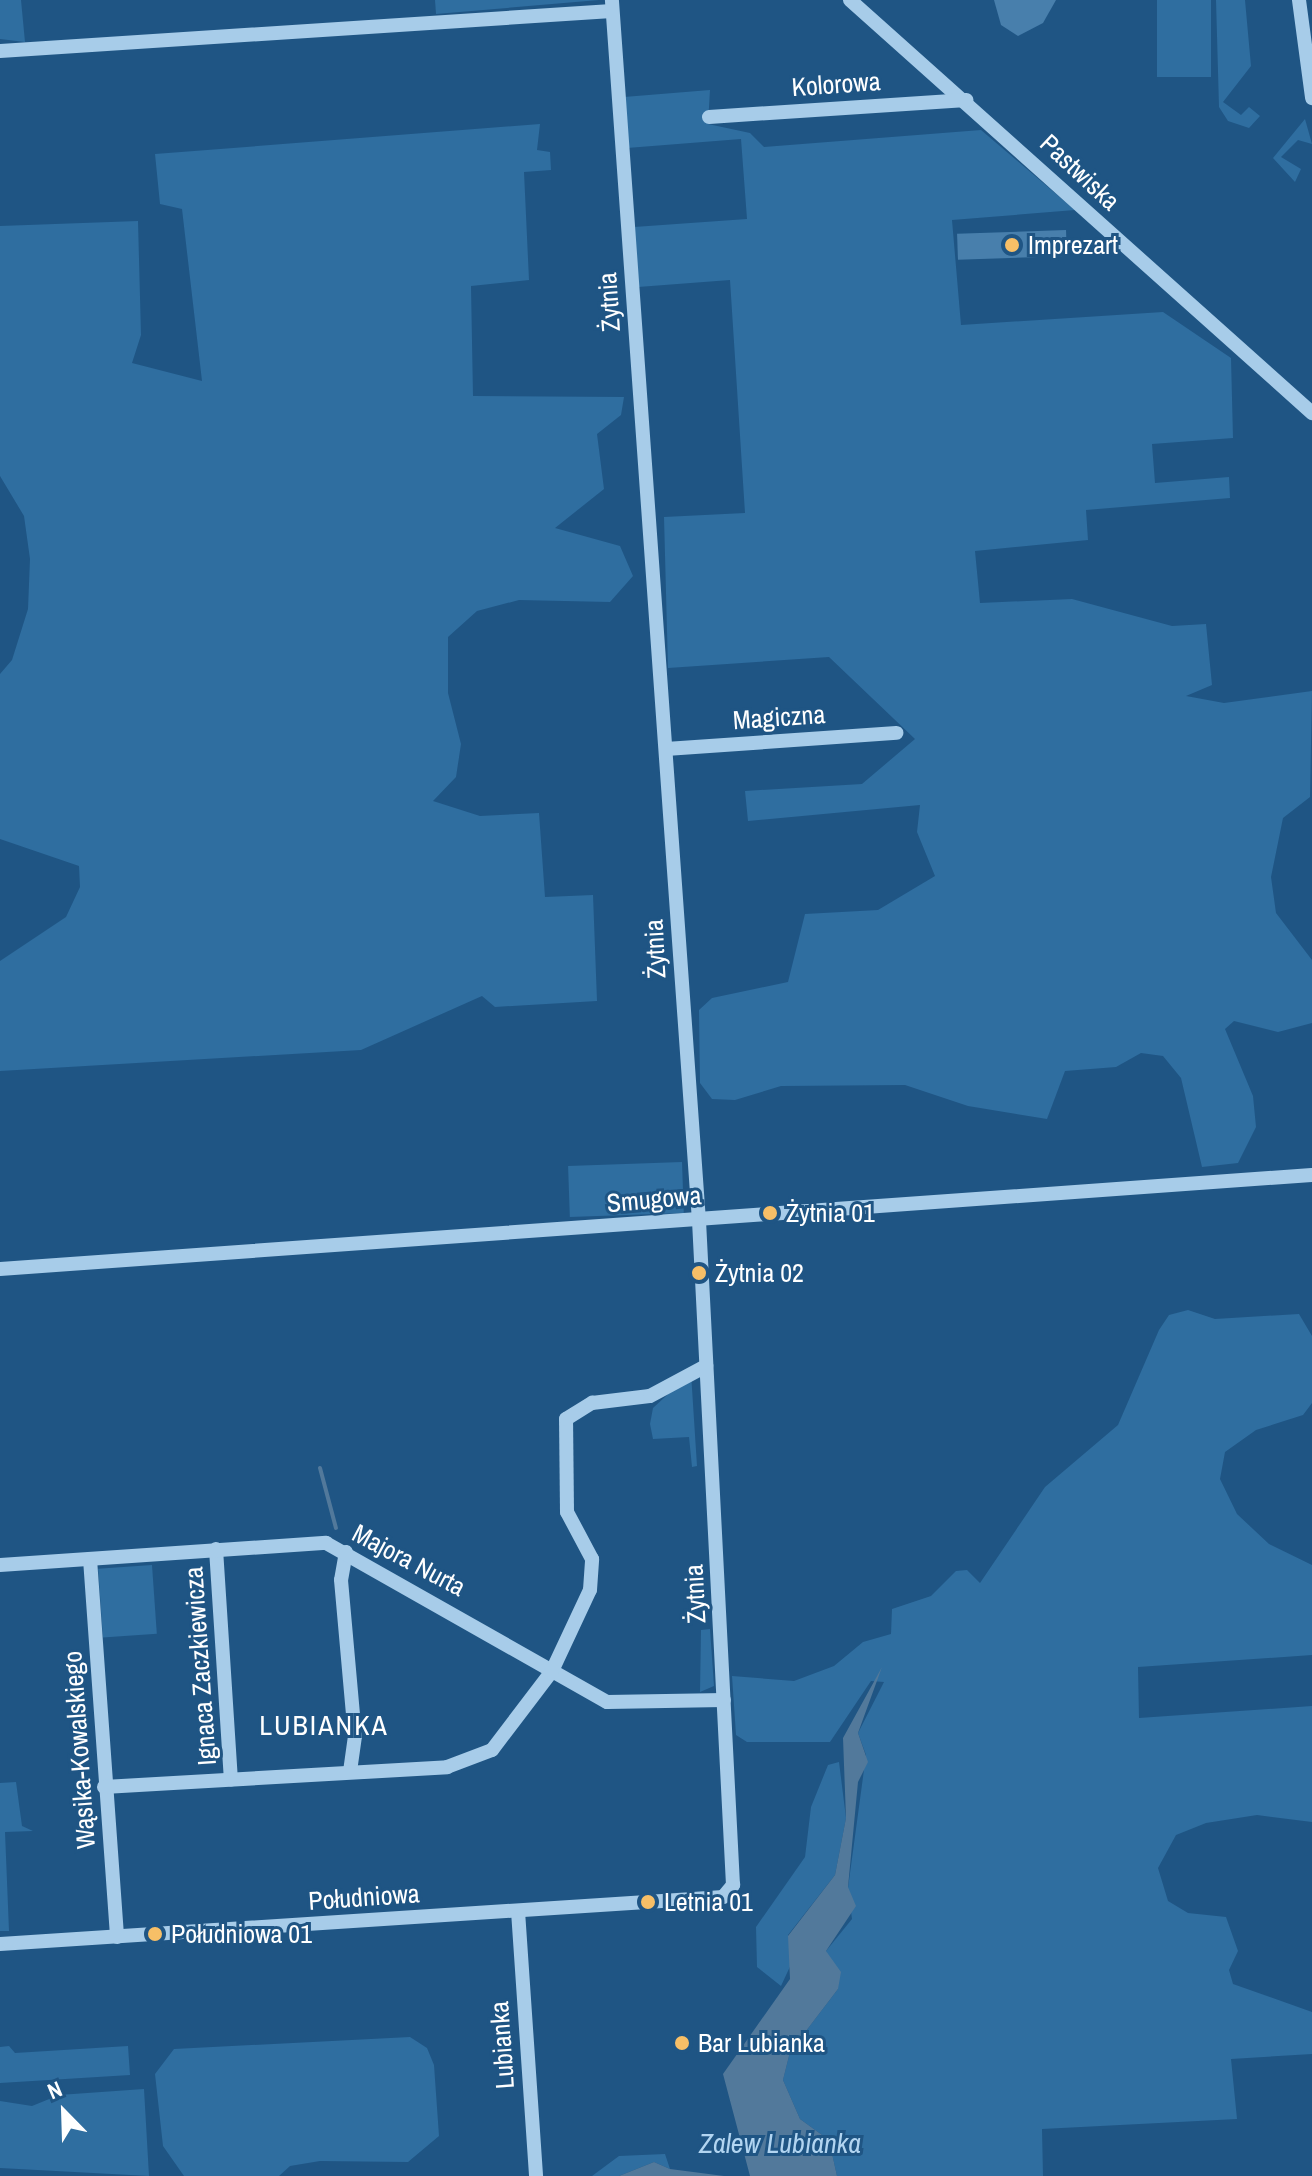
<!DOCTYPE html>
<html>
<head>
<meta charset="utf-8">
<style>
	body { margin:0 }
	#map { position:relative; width:1312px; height:2176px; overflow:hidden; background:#1f5584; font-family:"Archivo Narrow",sans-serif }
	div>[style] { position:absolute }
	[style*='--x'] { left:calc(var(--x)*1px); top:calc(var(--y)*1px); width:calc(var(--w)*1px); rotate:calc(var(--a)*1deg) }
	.green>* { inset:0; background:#2f6ea0; transform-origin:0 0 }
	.water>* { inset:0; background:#52799b }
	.stream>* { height:4px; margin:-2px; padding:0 2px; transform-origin:2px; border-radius:2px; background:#52799b }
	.building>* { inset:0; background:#487fac; transform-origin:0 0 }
	.minor>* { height:14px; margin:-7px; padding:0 7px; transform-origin:7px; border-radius:7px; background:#a7cce9 }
	.dots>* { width:22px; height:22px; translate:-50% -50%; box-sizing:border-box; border:4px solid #1f5584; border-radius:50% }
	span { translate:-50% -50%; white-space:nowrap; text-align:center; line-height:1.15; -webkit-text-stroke:6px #1f5584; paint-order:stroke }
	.street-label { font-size:26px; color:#fff }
	.poi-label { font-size:26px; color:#fff }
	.left { translate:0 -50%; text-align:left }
	.neighbourhood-label { font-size:28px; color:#fff; letter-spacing:2px }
	.water-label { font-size:28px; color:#b2d5f1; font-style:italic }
	.north { position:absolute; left:24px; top:2072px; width:80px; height:80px; -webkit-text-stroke:6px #1f5584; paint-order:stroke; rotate:337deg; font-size:22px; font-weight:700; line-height:32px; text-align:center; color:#fff }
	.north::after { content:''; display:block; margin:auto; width:28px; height:36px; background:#fff; clip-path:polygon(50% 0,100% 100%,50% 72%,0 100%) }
</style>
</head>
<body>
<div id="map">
	<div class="green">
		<i style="clip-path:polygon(0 0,21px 0,25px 42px,0 39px)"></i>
		<i style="clip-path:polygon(435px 0,599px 0,436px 14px)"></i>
		<i style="left:1157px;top:0;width:54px;height:77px"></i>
		<i style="clip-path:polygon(1216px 0,1245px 0,1251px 66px,1223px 102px,1241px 115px,1249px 107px,1260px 116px,1249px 128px,1228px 121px,1219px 107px)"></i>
		<i style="clip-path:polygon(710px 90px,708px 124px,750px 133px,764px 147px,981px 130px,1075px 210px,952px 220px,961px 325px,1163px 312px,1231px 358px,1233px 438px,1152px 444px,1155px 483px,1229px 477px,1230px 498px,1086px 510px,1088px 540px,975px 551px,980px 603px,1072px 599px,1172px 626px,1206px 624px,1212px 685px,1186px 696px,1224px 703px,1312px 691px,1310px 797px,1283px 818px,1271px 877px,1276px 913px,1312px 960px,1312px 1023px,1278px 1032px,1234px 1021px,1225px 1029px,1253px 1096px,1256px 1127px,1238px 1163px,1202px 1167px,1181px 1078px,1163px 1056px,1141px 1053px,1116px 1067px,1065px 1071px,1047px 1119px,968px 1106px,905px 1085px,781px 1086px,735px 1100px,712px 1099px,700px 1083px,699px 1010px,712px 998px,788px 982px,805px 914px,878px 910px,935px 876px,917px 832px,920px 805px,748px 821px,745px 791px,862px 784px,915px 739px,829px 657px,668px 668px,664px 517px,745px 513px,730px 280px,638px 287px,634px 227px,747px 219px,741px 139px,627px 148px,624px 97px)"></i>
		<i style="clip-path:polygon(1305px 119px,1312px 144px,1298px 140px,1281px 157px,1301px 169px,1295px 182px,1273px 158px)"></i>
		<i style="clip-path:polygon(540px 124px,537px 150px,550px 152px,551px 170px,524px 172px,529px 280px,471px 286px,473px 396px,624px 397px,621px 415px,597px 434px,604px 489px,555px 528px,620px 546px,633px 576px,610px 602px,519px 600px,477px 611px,448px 637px,448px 693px,461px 744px,456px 777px,433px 801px,480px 816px,539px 813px,545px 897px,593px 895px,597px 1001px,495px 1007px,482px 996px,361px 1050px,0 1071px,0 961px,66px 917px,80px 887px,79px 866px,0 839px,0 674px,12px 660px,28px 609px,30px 559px,24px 516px,0 476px,0 226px,138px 221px,141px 335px,132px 363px,202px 381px,182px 209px,160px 204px,155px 154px)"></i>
		<i style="left:682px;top:1162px;width:51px;height:114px;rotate:88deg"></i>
		<i style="clip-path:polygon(1188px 1310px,1215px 1319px,1299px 1314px,1312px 1336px,1312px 1403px,1303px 1415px,1256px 1430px,1225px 1452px,1220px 1479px,1237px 1514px,1269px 1544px,1312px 1565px,1312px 1655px,1138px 1667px,1139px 1718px,1312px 1706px,1312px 1822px,1257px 1815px,1206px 1823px,1176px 1835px,1158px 1868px,1168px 1901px,1188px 1913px,1226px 1917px,1238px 1951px,1229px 1970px,1233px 1984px,1312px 2012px,1312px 2054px,1231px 2059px,1237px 2119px,1042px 2129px,1043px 2176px,837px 2176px,829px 2140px,800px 2119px,783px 2080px,790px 2052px,838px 1989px,826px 1951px,852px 1919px,848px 1888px,866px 1755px,858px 1733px,884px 1682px,871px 1681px,830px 1742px,747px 1742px,736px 1735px,732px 1676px,794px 1681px,834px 1666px,863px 1642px,891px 1634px,892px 1609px,931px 1596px,956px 1571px,967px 1570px,980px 1583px,1045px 1487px,1118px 1425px,1159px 1330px,1169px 1315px)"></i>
		<i style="clip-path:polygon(691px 1373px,697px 1466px,692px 1467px,689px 1437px,653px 1439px,650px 1424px,653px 1408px)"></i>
		<i style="left:152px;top:1565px;width:69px;height:54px;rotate:86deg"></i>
		<i style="clip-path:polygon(710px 1629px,714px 1686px,700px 1692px,701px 1630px)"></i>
		<i style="clip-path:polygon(839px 1762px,846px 1818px,835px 1875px,788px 1935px,794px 1958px,781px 1986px,757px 1967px,756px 1927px,805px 1857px,811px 1807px,828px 1765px)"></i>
		<i style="clip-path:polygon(16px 1782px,22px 1826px,33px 1831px,5px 1832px,9px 1931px,0 1931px,0 1783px)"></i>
		<i style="clip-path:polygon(410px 2037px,427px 2048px,434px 2065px,439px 2136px,408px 2162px,320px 2161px,290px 2166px,279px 2176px,184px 2176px,163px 2146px,155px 2074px,174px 2049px)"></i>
		<i style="clip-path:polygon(9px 2046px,15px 2053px,128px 2046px,130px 2075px,0 2083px,0 2047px)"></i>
		<i style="clip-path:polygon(144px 2089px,149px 2176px,0 2168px,0 2101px,32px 2106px,59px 2095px)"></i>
		<i style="clip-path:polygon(665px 2154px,670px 2169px,654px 2162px,619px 2176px,592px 2176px,619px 2156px)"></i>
	</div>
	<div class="water">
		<i style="clip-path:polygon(882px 1667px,858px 1733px,868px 1762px,858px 1782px,848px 1887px,856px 1906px,826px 1951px,841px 1972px,838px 1989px,790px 2052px,783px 2080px,800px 2119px,829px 2140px,837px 2176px,750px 2176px,723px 2074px,790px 1979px,788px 1936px,835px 1875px,846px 1818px,843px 1738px)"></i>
		<i style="clip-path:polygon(654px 2162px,670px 2169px,724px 2176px,619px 2176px)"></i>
	</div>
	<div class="stream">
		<i style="--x:320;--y:1468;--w:62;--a:75.1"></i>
	</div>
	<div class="building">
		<i style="clip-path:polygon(994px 0,1056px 0,1043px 23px,1018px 36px,1001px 25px)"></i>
		<i style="left:1066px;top:230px;width:26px;height:109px;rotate:88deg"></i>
	</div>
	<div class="minor">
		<i style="--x:850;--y:0;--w:620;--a:41.79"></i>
		<i style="--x:1299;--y:0;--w:99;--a:82.4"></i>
		<i style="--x:0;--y:51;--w:613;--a:-3.74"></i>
		<i style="--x:709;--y:117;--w:258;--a:-3.8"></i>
		<i style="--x:666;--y:749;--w:231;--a:-4"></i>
		<i style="--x:0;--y:1269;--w:1315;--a:-4.1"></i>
		<i style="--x:216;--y:1549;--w:231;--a:86.3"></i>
		<i style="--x:346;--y:1552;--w:28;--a:100"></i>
		<i style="--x:341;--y:1580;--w:157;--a:84.9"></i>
		<i style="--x:355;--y:1736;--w:36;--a:98"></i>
		<i style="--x:90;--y:1559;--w:379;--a:85.9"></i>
		<i style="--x:0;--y:1565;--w:327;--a:-3.9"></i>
		<i style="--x:326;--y:1543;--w:323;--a:29.5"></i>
		<i style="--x:607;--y:1702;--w:117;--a:-1"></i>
		<i style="--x:104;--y:1787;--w:344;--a:-3.3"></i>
		<i style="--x:447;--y:1767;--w:48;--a:-20.7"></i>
		<i style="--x:492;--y:1750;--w:99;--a:-52.8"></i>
		<i style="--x:552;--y:1671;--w:89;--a:-64.9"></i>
		<i style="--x:590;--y:1590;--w:31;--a:-86"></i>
		<i style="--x:592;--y:1559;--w:53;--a:-118"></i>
		<i style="--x:567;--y:1512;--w:93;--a:-90.6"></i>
		<i style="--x:566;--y:1419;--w:31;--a:-32"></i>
		<i style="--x:592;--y:1403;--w:58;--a:-6.9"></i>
		<i style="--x:650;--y:1396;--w:64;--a:-28.2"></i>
		<i style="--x:518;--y:1911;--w:266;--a:86.1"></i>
		<i style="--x:0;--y:1944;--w:725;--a:-3.72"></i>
		<i style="--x:723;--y:1897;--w:16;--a:-50"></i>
		<i style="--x:733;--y:1885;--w:665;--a:-92.93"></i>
		<i style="--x:699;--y:1221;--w:1224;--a:-94.08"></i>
	</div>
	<div class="dots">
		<i style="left:1012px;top:245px;background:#f7bf67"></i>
		<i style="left:770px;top:1213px;background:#f7bf67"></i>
		<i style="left:699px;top:1273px;background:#f7bf67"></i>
		<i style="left:648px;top:1902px;background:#f7bf67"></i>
		<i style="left:155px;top:1934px;background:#f7bf67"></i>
		<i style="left:682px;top:2043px;background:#f7bf67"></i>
	</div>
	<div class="street-label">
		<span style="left:836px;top:84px;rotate:-4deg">Kolorowa</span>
		<span style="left:1080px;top:172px;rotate:43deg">Pastwiska</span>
		<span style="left:609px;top:302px;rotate:-94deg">Żytnia</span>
		<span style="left:779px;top:717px;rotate:-4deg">Magiczna</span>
		<span style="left:655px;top:949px;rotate:-93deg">Żytnia</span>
		<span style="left:654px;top:1199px;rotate:-5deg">Smugowa</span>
		<span style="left:409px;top:1560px;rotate:28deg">Majora Nurta</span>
		<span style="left:695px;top:1594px;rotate:-93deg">Żytnia</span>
		<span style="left:200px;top:1666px;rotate:-94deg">Ignaca Zaczkiewicza</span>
		<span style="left:79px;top:1750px;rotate:-94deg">Wąsika-Kowalskiego</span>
		<span style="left:364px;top:1897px;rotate:-4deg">Południowa</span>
		<span style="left:502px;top:2045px;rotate:-94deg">Lubianka</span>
	</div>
	<div class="poi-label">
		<span class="left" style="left:1028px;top:245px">Imprezart</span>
		<span class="left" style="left:786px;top:1213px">Żytnia 01</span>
		<span class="left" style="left:715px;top:1273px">Żytnia 02</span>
		<span class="left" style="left:664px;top:1902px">Letnia 01</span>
		<span class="left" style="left:171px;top:1934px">Południowa 01</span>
		<span class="left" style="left:698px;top:2043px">Bar Lubianka</span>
	</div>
	<div class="neighbourhood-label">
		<span style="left:324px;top:1725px">LUBIANKA</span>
	</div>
	<div class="water-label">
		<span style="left:780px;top:2143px">Zalew Lubianka</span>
	</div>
	<div class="north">N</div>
</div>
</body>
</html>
